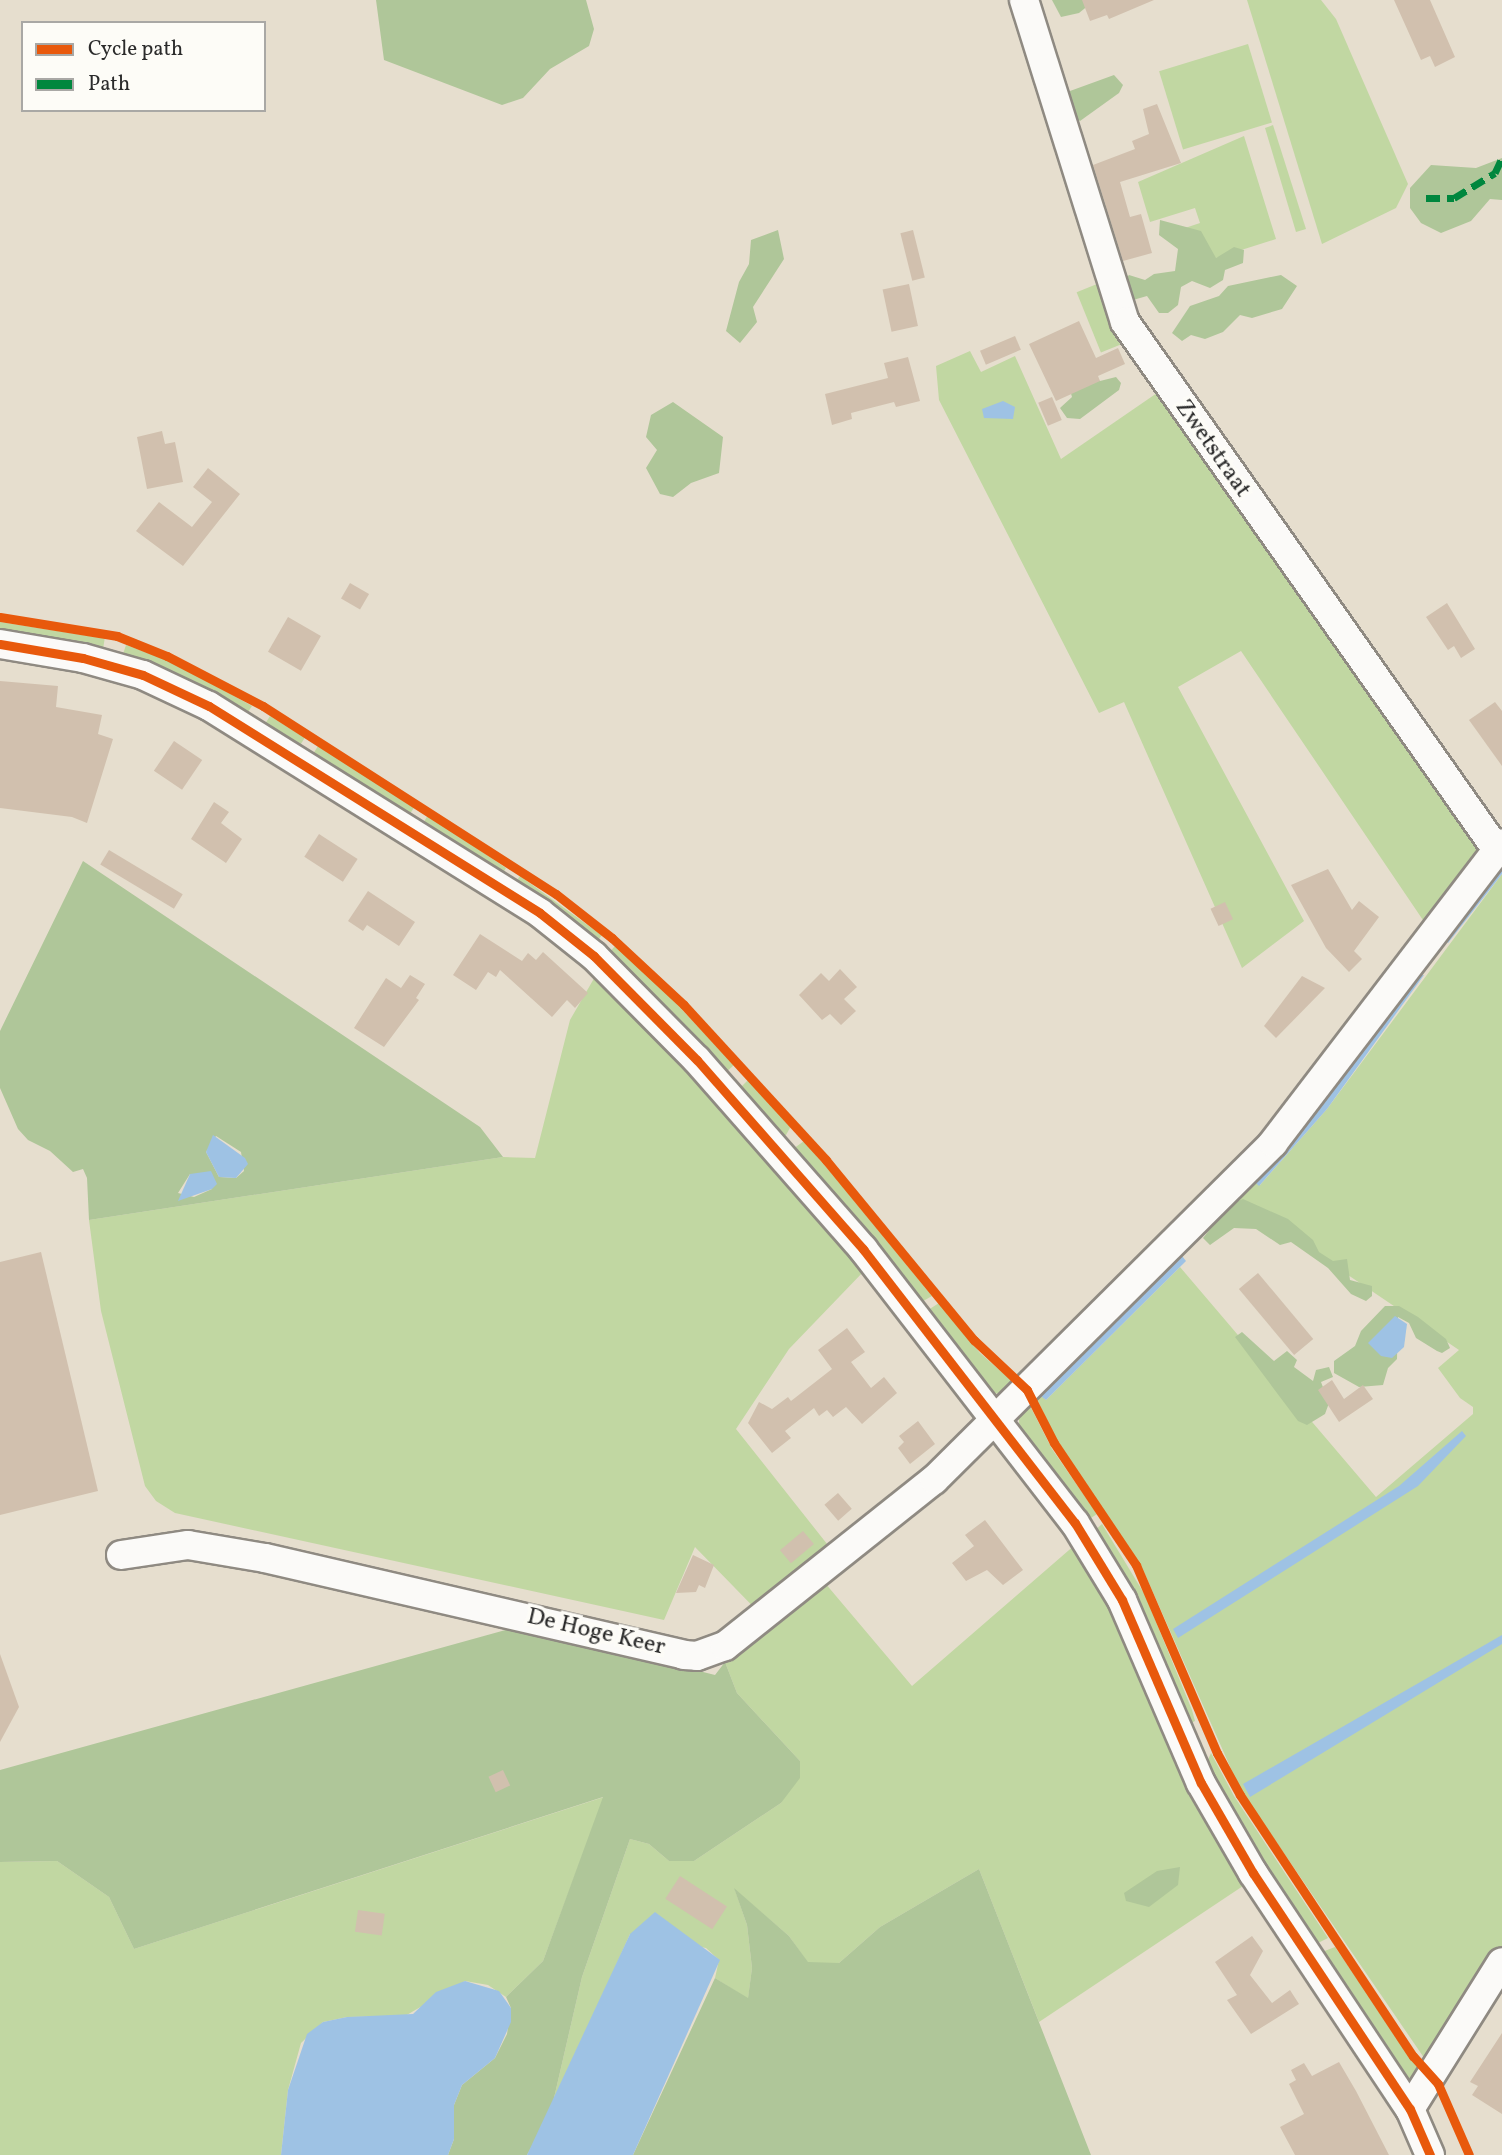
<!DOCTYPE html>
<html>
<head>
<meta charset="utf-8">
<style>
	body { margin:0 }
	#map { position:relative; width:1502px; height:2155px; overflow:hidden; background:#e6dece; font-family:Vollkorn,serif }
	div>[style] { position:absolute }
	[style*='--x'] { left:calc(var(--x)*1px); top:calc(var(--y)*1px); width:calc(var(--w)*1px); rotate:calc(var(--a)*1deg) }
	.green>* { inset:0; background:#c1d7a2; transform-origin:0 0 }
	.forest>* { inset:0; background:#afc699 }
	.water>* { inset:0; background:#9ec2e4 }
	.building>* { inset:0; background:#d1c0ae; transform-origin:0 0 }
	.roads { filter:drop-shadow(2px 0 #8f8a82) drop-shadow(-2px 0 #8f8a82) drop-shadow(0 2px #8f8a82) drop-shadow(0 -2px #8f8a82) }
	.minor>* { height:28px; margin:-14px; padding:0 14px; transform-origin:14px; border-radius:14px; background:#fbfaf8 }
	.quiet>* { height:7px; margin-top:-3.5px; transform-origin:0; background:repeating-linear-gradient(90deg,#00873e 0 14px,transparent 0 21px) }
	.cycleway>* { height:9px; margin:-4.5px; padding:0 4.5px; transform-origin:4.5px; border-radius:4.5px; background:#e8590c }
	span { translate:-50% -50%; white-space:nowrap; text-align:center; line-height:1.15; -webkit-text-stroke:7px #fdfcf7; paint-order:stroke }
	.street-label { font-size:24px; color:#2b2b2b }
	.legend { position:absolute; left:21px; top:21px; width:245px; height:91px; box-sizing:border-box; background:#fdfcf7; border:2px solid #a9a8a5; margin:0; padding:9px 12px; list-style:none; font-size:21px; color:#2b2b2b }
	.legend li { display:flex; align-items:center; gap:14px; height:35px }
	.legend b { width:35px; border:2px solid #a9a8a5 }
</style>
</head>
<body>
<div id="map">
	<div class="green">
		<i style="clip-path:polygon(1247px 0,1321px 0,1336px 19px,1408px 184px,1396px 208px,1322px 244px)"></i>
		<i style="left:1248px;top:44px;width:82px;height:93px;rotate:73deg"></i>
		<i style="clip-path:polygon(1273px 125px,1306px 229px,1296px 232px,1265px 128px)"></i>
		<i style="clip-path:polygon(1244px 136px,1276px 239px,1194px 265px,1182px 229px,1200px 223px,1195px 208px,1150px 222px,1138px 182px)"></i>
		<i style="left:1097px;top:284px;width:65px;height:22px;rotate:68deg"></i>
		<i style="clip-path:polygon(970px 351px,981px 372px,1015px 356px,1061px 459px,1157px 393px,1485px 848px,1429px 929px,1241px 651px,1178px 687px,1304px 921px,1242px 968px,1124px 702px,1099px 713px,939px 400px,936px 366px)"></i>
		<i style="left:0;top:622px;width:106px;height:12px;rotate:9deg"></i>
		<i style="clip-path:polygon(126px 645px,175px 663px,252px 706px,246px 715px,122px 657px)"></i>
		<i style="left:270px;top:716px;width:41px;height:12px;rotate:32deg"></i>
		<i style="left:318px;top:746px;width:114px;height:12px;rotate:32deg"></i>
		<i style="clip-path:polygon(428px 815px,506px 868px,501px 876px,422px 825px)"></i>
		<i style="clip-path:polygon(1502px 874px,1502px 1971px,1431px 2068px,1240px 1789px,1144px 1572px,1057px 1440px,1035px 1395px,1181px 1255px,1039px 1394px,1046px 1400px,1180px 1267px,1376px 1497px,1473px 1414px,1473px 1407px,1460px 1398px,1438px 1368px,1459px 1350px,1243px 1204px,1213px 1233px,1208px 1227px,1253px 1180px,1260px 1185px,1327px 1109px)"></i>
		<i style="left:520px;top:876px;width:101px;height:11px;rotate:36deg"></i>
		<i style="clip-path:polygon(615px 946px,657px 983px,734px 1065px,723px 1075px,608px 954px)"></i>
		<i style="clip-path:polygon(596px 975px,710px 1092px,865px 1270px,789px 1349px,736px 1429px,835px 1554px,825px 1583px,912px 1686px,1076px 1544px,1107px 1594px,1192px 1792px,1246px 1884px,1039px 2022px,979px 1869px,880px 1927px,839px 1963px,808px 1963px,789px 1936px,735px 1890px,747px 1925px,752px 1968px,748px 1999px,715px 1978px,719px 1960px,706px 1948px,630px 1934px,551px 2111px,582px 1977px,630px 1839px,649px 1844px,669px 1861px,694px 1861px,781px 1803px,800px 1761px,737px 1693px,725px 1662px,771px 1625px,695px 1547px,664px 1620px,175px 1513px,156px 1501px,145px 1486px,101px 1311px,89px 1220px,503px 1157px,535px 1158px,570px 1020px)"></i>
		<i style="clip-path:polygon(748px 1080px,791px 1126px,786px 1135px,780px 1135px,738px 1090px)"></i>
		<i style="clip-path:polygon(804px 1141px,842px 1186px,932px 1296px,918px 1304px,793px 1149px)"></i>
		<i style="clip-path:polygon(939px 1303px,980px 1353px,1013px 1382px,1010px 1392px,991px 1394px,925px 1312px)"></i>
		<i style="clip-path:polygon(1028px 1402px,1052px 1449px,1097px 1514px,1085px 1522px,1019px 1432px,1019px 1417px)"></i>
		<i style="clip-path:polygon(1102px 1524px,1145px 1595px,1192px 1710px,1195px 1721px,1191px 1723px,1184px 1721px,1093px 1532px)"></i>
		<i style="clip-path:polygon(1211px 1753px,1234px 1796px,1328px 1938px,1316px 1944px,1219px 1797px,1207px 1762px)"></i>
		<i style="clip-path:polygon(604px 1797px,543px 1961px,506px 1997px,488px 1985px,465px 1981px,405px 2016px,347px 2017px,323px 2022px,301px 2043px,288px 2090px,281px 2155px,0 2155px,0 1862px,57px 1861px,109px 1897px,134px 1949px)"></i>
		<i style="clip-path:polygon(1335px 1947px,1423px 2074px,1418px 2081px,1403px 2077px,1322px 1952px)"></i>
	</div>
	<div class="forest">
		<i style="clip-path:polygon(376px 0,586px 0,594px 29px,589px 46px,550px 69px,523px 98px,502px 105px,384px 60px)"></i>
		<i style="clip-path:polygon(1052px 0,1095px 0,1079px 13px,1061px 17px)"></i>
		<i style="clip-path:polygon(1114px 75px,1123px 85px,1119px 93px,1080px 121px,1073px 116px,1065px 101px,1070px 91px)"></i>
		<i style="clip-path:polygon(1502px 158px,1502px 200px,1490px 199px,1471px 221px,1441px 233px,1421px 223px,1410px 208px,1410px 188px,1431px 165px,1476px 168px)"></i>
		<i style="clip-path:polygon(1160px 220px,1201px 231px,1216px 258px,1234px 247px,1244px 250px,1243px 263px,1225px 270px,1223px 280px,1210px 288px,1192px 281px,1181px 287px,1178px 305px,1168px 313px,1159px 313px,1147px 296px,1126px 302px,1118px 286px,1129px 275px,1145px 280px,1154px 274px,1175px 271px,1178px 249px,1159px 235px)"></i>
		<i style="clip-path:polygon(778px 230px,784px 259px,753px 307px,757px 322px,740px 343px,726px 331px,739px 282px,749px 264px,751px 240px)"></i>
		<i style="clip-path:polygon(1281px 275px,1297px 286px,1282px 309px,1252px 318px,1240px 315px,1223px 332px,1205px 339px,1191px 335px,1182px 341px,1172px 333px,1190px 306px,1219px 296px,1228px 286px)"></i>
		<i style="clip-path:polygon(1092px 377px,1100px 381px,1116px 377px,1121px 383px,1119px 390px,1080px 419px,1067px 418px,1060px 408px,1072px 397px,1070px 390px)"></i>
		<i style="clip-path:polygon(673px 402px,723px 437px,719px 473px,691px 483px,673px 497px,660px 494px,646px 468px,657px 450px,646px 437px,651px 415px)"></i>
		<i style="clip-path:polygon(evenodd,83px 861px,480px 1127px,503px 1157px,89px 1220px,87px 1178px,83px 1169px,73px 1172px,50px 1151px,28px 1140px,18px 1129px,0 1088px,0 1031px,83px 861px,216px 1136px,241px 1152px,244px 1171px,236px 1178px,219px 1177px,206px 1152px,216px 1136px,83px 861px,190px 1174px,201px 1175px,212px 1189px,194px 1197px,178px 1193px,190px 1174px)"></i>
		<i style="clip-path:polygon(1243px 1199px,1288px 1219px,1313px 1240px,1319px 1252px,1333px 1261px,1347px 1259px,1350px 1280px,1372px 1286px,1372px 1296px,1366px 1301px,1351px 1294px,1328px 1268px,1291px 1242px,1280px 1245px,1256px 1229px,1234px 1228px,1210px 1245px,1203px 1238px,1229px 1205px)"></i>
		<i style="clip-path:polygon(1385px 1306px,1399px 1306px,1418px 1317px,1446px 1339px,1450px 1348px,1442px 1353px,1437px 1351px,1416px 1338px,1409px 1323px,1398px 1317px,1397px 1359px,1388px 1368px,1383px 1385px,1359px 1387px,1334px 1373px,1334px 1361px,1355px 1346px,1361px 1331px)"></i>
		<i style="clip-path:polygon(1242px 1332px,1274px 1361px,1287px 1351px,1297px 1360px,1294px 1367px,1313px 1381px,1316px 1370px,1329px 1367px,1333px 1377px,1321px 1382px,1329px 1403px,1325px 1414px,1307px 1425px,1298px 1421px,1235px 1337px)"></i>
		<i style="clip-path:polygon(520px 1626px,715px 1675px,725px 1662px,737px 1693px,800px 1761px,800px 1778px,781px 1803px,694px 1861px,669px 1861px,649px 1844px,630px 1839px,582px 1977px,551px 2111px,527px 2155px,448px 2155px,454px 2139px,454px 2105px,462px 2085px,495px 2058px,507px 2034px,511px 2008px,506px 1997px,543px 1961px,603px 1797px,134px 1949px,109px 1897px,57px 1861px,0 1862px,0 1770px)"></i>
		<i style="clip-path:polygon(1180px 1867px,1178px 1885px,1149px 1907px,1126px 1901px,1124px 1893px,1157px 1871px)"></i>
		<i style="clip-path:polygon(979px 1869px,1091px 2155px,633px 2155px,715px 1978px,748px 1998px,752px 1968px,747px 1925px,734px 1888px,789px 1936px,808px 1962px,839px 1963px,880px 1927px)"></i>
	</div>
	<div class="water">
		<i style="clip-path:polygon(1003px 401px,1015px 407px,1013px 419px,984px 418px,982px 409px)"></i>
		<i style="clip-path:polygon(1502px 861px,1502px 874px,1448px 943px,1445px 940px)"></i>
		<i style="clip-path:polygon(1424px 975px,1327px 1109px,1259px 1186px,1253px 1180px,1322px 1103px,1418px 976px)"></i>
		<i style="clip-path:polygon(213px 1135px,245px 1158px,248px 1164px,236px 1178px,219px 1177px,206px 1152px)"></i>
		<i style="clip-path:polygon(211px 1171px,217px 1184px,212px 1189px,178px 1201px,190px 1174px)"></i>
		<i style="clip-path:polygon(1182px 1256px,1186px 1261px,1046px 1400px,1038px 1394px)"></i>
		<i style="clip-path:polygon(1395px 1316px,1407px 1324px,1404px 1347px,1392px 1358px,1381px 1356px,1368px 1343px)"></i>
		<i style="clip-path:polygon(1462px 1431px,1466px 1436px,1418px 1486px,1178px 1638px,1173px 1629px,1399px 1486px)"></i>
		<i style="clip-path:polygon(1502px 1635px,1502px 1644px,1250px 1797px,1243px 1784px)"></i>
		<i style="clip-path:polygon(655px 1912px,720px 1960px,633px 2155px,527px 2155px,630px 1934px)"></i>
		<i style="clip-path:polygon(465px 1981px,499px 1991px,511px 2008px,511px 2022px,495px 2058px,462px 2085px,454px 2105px,454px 2139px,448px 2155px,281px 2155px,288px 2090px,307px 2034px,323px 2022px,347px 2017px,413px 2014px,436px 1992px)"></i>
	</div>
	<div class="building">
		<i style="clip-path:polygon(1082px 0,1154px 0,1109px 19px,1107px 15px,1090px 21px)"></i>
		<i style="clip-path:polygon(1394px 0,1430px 0,1455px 57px,1435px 67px,1430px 56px,1421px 60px)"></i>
		<i style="clip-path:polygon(1157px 104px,1181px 163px,1120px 182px,1130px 217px,1141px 214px,1152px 253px,1123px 261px,1093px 165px,1135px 149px,1132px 141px,1149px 134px,1143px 109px)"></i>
		<i style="left:913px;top:230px;width:49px;height:13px;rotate:76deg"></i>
		<i style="left:909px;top:284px;width:43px;height:27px;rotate:78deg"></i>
		<i style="clip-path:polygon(1079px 321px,1096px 358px,1118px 348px,1125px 364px,1098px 376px,1100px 381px,1056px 401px,1029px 344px)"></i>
		<i style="left:1015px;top:336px;width:15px;height:38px;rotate:67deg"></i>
		<i style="clip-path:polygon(908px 357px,920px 401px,896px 407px,894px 402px,851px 413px,852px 419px,832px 425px,825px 394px,888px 378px,884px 363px)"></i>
		<i style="left:1052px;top:397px;width:25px;height:15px;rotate:67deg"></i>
		<i style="clip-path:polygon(162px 431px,165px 444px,175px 442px,183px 482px,147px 489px,137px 437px)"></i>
		<i style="clip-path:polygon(208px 468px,240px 494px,183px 566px,136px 531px,159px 502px,192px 527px,212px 502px,193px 487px)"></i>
		<i style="left:350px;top:583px;width:22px;height:18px;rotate:30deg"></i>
		<i style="clip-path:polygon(1447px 603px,1475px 649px,1461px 658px,1454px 646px,1448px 650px,1426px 617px)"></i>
		<i style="left:288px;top:617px;width:38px;height:40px;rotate:30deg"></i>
		<i style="clip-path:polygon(0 681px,58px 686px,56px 707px,102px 715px,98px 734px,113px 739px,87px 823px,72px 817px,0 808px)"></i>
		<i style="clip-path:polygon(1495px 702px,1502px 711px,1502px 766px,1469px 720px)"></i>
		<i style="left:174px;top:741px;width:34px;height:36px;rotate:34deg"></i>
		<i style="clip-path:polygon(214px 802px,229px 812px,221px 823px,242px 839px,226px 863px,191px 839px)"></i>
		<i style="left:319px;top:834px;width:46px;height:27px;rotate:33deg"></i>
		<i style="left:109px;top:850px;width:86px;height:17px;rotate:31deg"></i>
		<i style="clip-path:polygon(1328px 869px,1352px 910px,1359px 901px,1379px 917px,1354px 951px,1362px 959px,1349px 972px,1326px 948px,1291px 885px)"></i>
		<i style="clip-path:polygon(368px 891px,415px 922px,399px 946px,367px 925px,363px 931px,348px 921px)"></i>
		<i style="left:1225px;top:902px;width:19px;height:16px;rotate:65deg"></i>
		<i style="clip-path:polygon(480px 934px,522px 961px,528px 953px,536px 960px,543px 952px,588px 993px,575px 1008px,567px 1000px,552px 1017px,500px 970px,496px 977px,488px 972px,476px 990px,453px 975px)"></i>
		<i style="clip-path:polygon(840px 969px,857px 987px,844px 999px,856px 1011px,841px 1025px,830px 1014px,822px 1020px,799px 995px,821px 973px,829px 981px)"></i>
		<i style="clip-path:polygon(410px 975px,425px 984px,416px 998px,419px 1000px,384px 1047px,354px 1028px,386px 978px,401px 988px)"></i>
		<i style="clip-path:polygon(1302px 976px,1325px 988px,1276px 1038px,1264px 1026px)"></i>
		<i style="clip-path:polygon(41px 1252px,98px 1491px,0 1515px,0 1262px)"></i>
		<i style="left:1258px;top:1273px;width:86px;height:25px;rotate:50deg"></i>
		<i style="clip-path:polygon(847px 1328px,865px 1352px,851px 1362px,871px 1388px,884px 1377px,897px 1393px,862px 1424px,846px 1407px,833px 1417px,827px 1410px,819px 1416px,814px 1408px,785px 1431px,791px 1438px,772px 1453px,748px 1423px,759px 1402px,772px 1409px,788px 1397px,791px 1401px,832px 1369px,818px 1350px)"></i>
		<i style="clip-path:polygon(1332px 1380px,1344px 1399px,1363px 1385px,1373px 1399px,1339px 1422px,1318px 1390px)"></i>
		<i style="clip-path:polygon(918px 1421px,935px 1444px,910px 1464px,898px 1448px,904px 1442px,899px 1436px)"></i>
		<i style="left:838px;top:1493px;width:21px;height:18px;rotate:49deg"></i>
		<i style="clip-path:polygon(985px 1520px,1023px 1570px,1003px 1585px,987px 1570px,966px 1581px,952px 1563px,974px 1546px,965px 1535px)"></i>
		<i style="left:803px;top:1531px;width:17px;height:30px;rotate:50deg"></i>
		<i style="clip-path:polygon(693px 1555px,714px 1565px,705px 1588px,699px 1585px,696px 1592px,676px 1593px)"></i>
		<i style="clip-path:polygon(0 1654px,19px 1707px,0 1742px)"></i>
		<i style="left:503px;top:1770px;width:17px;height:16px;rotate:65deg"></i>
		<i style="left:680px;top:1876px;width:56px;height:27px;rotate:33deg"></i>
		<i style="left:358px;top:1910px;width:27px;height:22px;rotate:8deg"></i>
		<i style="clip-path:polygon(1252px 1936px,1263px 1951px,1250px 1975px,1272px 2003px,1290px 1990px,1299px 2004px,1251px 2034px,1227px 2000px,1237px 1995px,1215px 1962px)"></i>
		<i style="clip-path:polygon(1502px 2033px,1502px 2114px,1472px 2095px,1478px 2086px,1470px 2082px)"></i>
		<i style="clip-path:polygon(1339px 2062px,1356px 2091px,1389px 2155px,1295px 2155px,1280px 2127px,1304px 2114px,1289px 2084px,1296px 2080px,1291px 2070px,1304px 2063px,1312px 2076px)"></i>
	</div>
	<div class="roads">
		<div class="minor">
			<i style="--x:1024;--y:0;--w:337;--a:72.6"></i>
			<i style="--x:1125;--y:322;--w:646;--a:54.83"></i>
			<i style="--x:0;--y:644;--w:84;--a:9.6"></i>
			<i style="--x:83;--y:658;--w:62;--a:15.8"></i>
			<i style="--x:143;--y:675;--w:73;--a:25.2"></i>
			<i style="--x:209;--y:706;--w:390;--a:32"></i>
			<i style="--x:540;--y:913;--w:69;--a:38.5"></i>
			<i style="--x:594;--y:956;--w:146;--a:45.3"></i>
			<i style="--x:697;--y:1060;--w:252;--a:48.7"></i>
			<i style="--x:863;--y:1249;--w:346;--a:52.3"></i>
			<i style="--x:1075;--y:1523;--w:90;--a:58.6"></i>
			<i style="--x:1122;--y:1600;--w:199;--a:66.7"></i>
			<i style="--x:1201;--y:1783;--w:104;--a:60"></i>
			<i style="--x:1253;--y:1873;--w:283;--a:56.4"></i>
			<i style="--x:1410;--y:2109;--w:50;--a:66.5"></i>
			<i style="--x:121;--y:1555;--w:68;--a:-8.5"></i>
			<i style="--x:188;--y:1545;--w:78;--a:9.6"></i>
			<i style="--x:265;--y:1558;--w:430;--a:13"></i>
			<i style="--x:684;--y:1655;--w:13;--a:4"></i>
			<i style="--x:697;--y:1656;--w:30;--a:-20"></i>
			<i style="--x:725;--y:1646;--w:267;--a:-38.5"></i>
			<i style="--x:934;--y:1480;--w:478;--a:-44.8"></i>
			<i style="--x:1273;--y:1143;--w:377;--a:-52.6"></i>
			<i style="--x:1410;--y:2109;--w:173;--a:-58"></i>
		</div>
	</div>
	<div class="quiet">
		<i style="--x:1426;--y:198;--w:28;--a:0"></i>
		<i style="--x:1454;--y:198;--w:48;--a:-31.4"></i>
		<i style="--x:1495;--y:173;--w:17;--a:-65"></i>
	</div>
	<div class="cycleway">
		<i style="--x:0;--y:617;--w:119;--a:9.2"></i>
		<i style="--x:117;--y:636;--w:54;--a:21.8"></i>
		<i style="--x:167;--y:656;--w:108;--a:27.5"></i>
		<i style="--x:263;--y:706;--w:348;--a:32.7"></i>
		<i style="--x:556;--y:894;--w:71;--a:38.2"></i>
		<i style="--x:612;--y:938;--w:98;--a:42.9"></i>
		<i style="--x:684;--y:1005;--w:210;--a:47.5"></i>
		<i style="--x:826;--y:1160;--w:233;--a:50.6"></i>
		<i style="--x:974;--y:1340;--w:73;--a:43.3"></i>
		<i style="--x:1027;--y:1390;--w:59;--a:63"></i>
		<i style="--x:1054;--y:1443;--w:147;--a:56.1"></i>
		<i style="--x:1136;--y:1565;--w:205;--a:66.7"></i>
		<i style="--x:1217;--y:1753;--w:48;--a:61.3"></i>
		<i style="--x:1240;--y:1795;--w:313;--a:56.5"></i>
		<i style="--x:1413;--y:2056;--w:38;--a:48"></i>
		<i style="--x:1438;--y:2084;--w:77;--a:66.4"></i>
		<i style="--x:0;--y:644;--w:84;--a:9.6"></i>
		<i style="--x:83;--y:658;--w:62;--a:15.8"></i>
		<i style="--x:143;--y:675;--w:73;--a:25.2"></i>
		<i style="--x:209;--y:706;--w:390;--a:32"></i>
		<i style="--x:540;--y:913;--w:69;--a:38.5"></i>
		<i style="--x:594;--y:956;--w:146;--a:45.3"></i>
		<i style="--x:697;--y:1060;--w:252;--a:48.7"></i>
		<i style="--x:863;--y:1249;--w:346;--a:52.3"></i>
		<i style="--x:1075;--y:1523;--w:90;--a:58.6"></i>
		<i style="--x:1122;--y:1600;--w:199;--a:66.7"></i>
		<i style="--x:1201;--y:1783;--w:104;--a:60"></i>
		<i style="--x:1253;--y:1873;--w:283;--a:56.4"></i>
		<i style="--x:1410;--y:2109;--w:50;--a:66.5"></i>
	</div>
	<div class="street-label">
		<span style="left:1212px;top:449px;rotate:55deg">Zwetstraat</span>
		<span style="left:596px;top:1633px;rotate:13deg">De Hoge Keer</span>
	</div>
	<ul class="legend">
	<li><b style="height:9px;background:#e8590c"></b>Cycle path</li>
	<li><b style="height:9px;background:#00873e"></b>Path</li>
	</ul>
</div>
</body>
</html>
